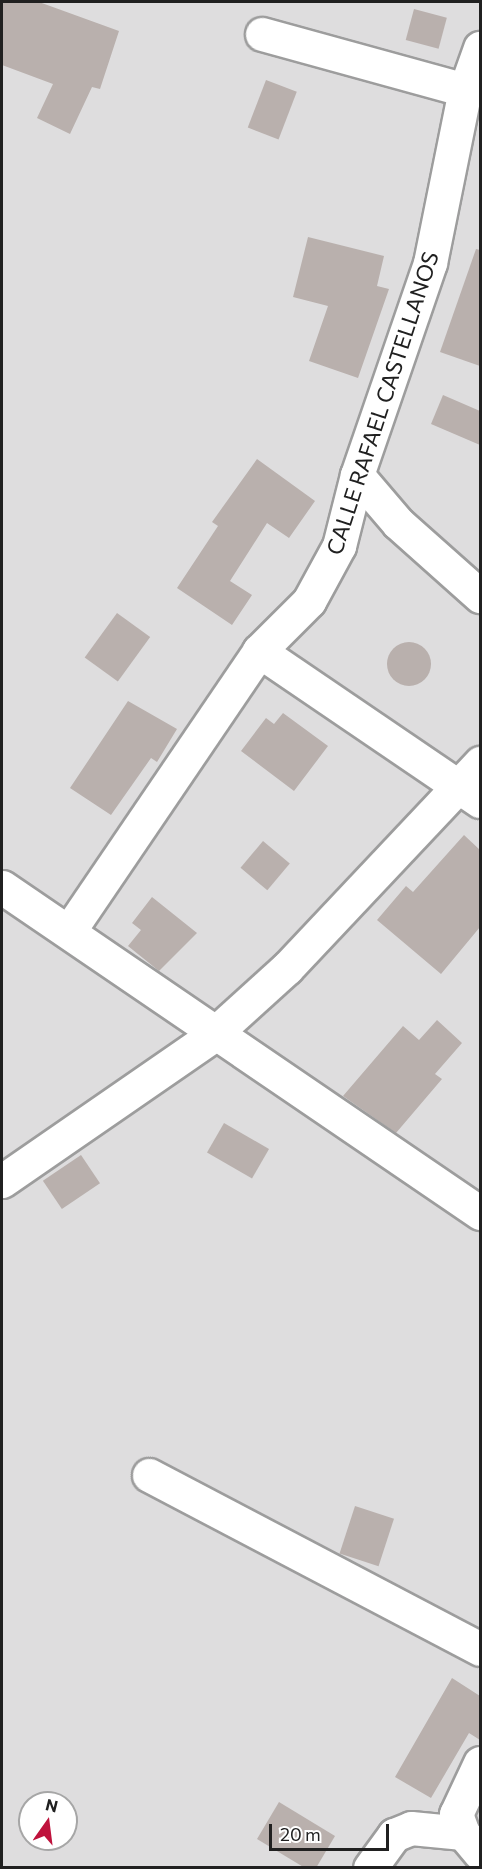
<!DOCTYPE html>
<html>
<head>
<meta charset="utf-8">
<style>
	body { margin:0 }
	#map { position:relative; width:482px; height:1869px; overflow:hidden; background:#f0ebe8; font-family:Commissioner,sans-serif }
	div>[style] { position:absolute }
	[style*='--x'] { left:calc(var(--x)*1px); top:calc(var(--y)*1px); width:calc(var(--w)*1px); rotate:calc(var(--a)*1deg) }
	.residential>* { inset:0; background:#deddde }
	.building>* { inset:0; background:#b9b0ad; transform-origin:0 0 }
	.round { border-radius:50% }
	.roads { filter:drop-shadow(2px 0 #9d9d9d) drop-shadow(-2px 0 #9d9d9d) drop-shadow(0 2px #9d9d9d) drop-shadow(0 -2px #9d9d9d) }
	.minor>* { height:33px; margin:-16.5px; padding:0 16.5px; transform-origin:16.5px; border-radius:16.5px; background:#fff }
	span { translate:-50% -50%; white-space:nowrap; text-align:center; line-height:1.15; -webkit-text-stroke:4.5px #fff; paint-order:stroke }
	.street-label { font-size:22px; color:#202020 }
	.frame { position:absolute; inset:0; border:3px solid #202020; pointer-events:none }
	.north { position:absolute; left:18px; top:1791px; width:60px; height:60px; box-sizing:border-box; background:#fff; border:2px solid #a6a6a6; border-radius:50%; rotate:14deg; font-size:16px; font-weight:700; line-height:24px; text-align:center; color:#202020 }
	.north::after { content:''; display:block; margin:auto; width:21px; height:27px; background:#bf123c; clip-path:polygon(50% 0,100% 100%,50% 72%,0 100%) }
	.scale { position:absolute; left:269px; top:1824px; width:120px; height:27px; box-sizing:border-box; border:3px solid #202020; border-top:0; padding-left:8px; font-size:18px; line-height:21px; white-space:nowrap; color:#202020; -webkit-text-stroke:4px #fff; paint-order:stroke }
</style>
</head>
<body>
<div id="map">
	<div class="residential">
		<i style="clip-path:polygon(evenodd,2px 2px,480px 2px,480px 1867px,2px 1868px,2px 2px,30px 1803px,66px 1803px,66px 1839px,30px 1839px,30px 1803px)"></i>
	</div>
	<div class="building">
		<i style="clip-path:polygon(2px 2px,39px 2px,119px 31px,100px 89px,92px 87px,70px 134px,37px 118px,53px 84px,2px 65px)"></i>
		<i style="left:414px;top:9px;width:34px;height:32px;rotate:15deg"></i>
		<i style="left:266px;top:80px;width:33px;height:51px;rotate:21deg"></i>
		<i style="clip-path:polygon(308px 237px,384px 256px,377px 286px,389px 289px,358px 378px,309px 361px,328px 306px,293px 297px)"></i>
		<i style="clip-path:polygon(476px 249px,480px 250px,480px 366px,440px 352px)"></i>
		<i style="clip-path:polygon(443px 395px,480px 411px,480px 445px,431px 424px)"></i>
		<i style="clip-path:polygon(257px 459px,315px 501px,289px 538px,267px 523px,230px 581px,252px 595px,232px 625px,177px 588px,218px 526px,212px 522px)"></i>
		<i style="left:117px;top:613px;width:41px;height:55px;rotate:36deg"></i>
		<i class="round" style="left:387px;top:642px;width:44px;height:44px"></i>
		<i style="clip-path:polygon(128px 701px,177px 729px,157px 762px,151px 758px,111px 815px,70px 788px)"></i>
		<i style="clip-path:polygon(283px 713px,328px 746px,294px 791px,241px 751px,266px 718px,274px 724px)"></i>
		<i style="clip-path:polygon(464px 835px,480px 850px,480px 927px,441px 974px,377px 920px,406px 886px,413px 892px)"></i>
		<i style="left:263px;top:841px;width:35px;height:35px;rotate:40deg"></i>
		<i style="clip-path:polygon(152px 897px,197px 933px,159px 971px,128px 946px,141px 930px,132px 923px)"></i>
		<i style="clip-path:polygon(437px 1020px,462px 1043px,435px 1074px,442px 1079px,396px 1133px,343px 1096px,403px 1026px,419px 1040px)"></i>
		<i style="left:224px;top:1123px;width:52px;height:34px;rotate:30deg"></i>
		<i style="left:81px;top:1155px;width:34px;height:46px;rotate:56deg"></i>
		<i style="left:355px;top:1506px;width:41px;height:50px;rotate:18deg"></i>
		<i style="clip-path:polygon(452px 1678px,480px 1696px,480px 1740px,469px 1733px,431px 1798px,395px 1777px)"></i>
		<i style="clip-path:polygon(279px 1802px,335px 1836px,316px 1868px,305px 1868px,257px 1839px)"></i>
	</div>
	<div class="roads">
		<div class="minor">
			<i style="--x:262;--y:34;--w:211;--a:15.4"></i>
			<i style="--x:357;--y:475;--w:63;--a:49.5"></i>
			<i style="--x:398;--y:523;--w:110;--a:41.7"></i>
			<i style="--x:259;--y:651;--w:267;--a:34.2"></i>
			<i style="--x:2;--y:887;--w:579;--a:34.29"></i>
			<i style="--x:69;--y:931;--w:338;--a:-55.8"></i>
			<i style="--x:259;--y:651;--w:71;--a:-45"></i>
			<i style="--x:309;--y:601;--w:63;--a:-61.4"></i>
			<i style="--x:339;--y:546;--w:73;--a:-75.8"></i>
			<i style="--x:357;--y:475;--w:224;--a:-71"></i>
			<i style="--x:430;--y:263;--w:177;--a:-78.6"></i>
			<i style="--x:465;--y:90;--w:45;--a:-70.3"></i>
			<i style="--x:2;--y:1181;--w:255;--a:-34.6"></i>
			<i style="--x:212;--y:1036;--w:101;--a:-42.2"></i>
			<i style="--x:287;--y:968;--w:282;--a:-46.7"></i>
			<i style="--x:149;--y:1475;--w:374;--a:27.7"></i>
			<i style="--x:480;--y:1763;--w:56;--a:115.2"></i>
			<i style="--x:456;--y:1814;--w:20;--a:70"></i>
			<i style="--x:463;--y:1833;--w:26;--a:50"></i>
			<i style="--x:370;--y:1868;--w:41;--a:-54"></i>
			<i style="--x:394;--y:1835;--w:18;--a:-22"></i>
			<i style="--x:411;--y:1828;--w:52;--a:5.5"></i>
		</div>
	</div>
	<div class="street-label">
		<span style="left:382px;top:403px;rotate:-72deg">CALLE RAFAEL CASTELLANOS</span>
	</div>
	<div class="frame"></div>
	<div class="north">N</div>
	<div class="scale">20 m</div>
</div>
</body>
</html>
